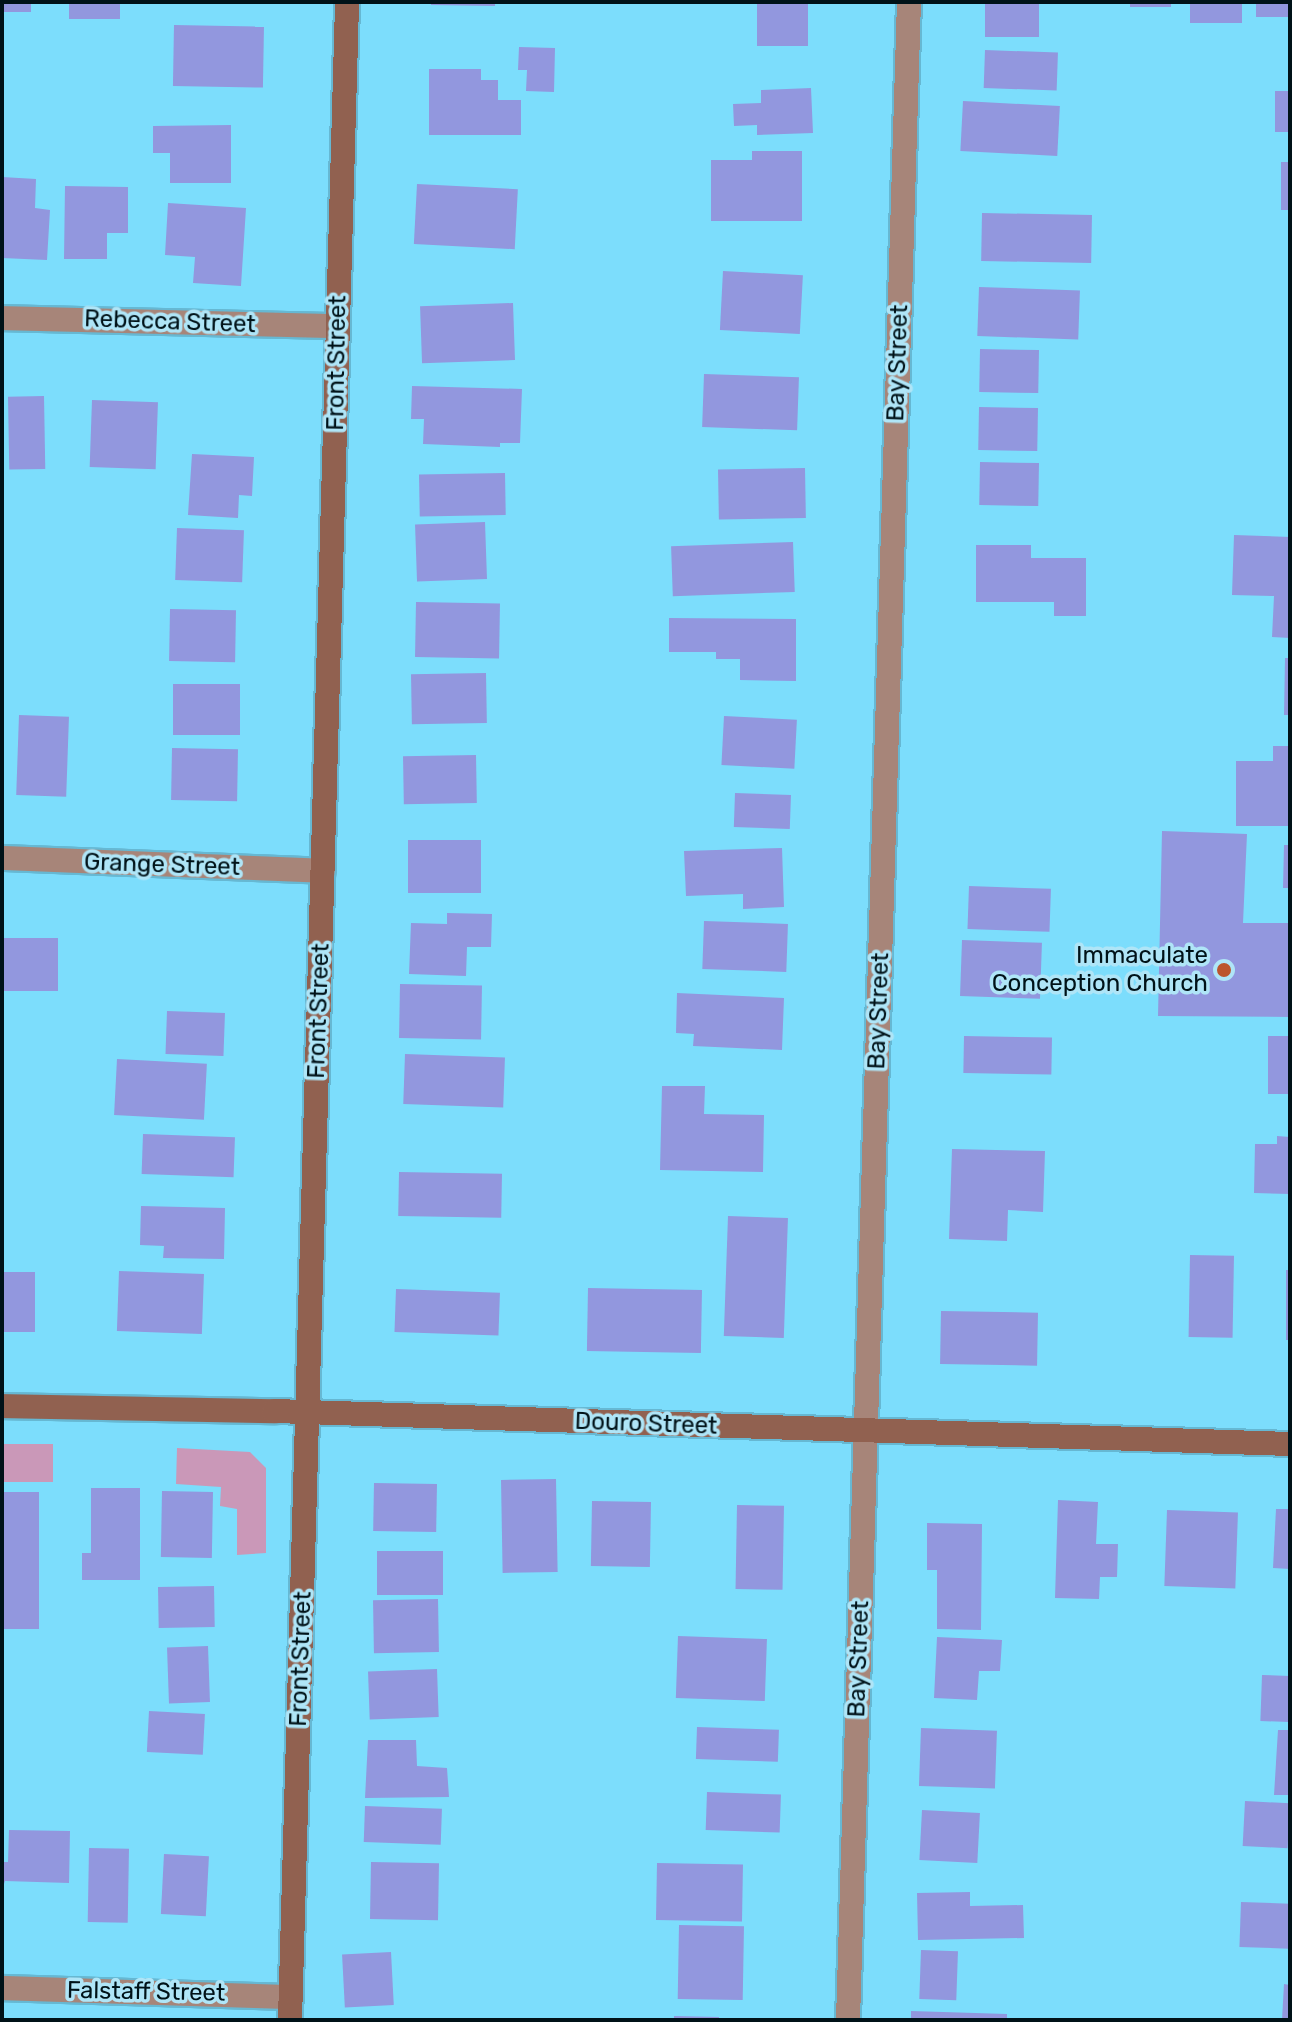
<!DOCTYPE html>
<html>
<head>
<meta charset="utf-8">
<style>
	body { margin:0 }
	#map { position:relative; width:1292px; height:2022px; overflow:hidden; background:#7cddfc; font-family:Rubik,sans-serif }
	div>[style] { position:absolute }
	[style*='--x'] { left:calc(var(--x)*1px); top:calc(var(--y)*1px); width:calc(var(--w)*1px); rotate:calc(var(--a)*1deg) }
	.green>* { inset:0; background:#ca98b8; transform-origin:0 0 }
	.building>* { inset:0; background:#9297de; transform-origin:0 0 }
	.roads { filter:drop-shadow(2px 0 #66b8d3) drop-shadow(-2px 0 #66b8d3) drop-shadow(0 2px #66b8d3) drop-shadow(0 -2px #66b8d3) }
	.street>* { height:24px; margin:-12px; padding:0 12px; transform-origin:12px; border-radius:12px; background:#a78579 }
	.secondary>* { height:24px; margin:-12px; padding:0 12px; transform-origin:12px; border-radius:12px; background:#916150 }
	.dots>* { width:22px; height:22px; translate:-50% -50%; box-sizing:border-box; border:4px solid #afe5f7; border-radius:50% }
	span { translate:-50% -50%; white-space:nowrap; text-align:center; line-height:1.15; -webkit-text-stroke:7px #afe5f7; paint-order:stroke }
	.street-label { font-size:24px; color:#001218 }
	.poi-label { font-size:24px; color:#001218 }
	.right { translate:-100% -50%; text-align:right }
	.frame { position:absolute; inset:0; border:4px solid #001218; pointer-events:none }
</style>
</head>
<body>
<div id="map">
	<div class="green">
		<i style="left:2px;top:1444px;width:51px;height:38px"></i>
		<i style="clip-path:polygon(177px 1448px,250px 1452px,266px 1468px,266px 1553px,237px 1555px,237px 1509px,220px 1506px,221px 1487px,176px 1484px)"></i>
	</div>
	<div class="building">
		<i style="left:2px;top:2px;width:29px;height:10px"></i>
		<i style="left:69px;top:2px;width:51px;height:17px"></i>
		<i style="clip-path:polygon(431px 2px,495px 2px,495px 6px,431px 5px)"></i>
		<i style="left:757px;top:2px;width:51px;height:44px"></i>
		<i style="left:985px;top:2px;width:54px;height:35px"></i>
		<i style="left:1130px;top:2px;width:41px;height:5px"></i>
		<i style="left:1190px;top:2px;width:52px;height:21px"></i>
		<i style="left:1256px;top:2px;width:34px;height:15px"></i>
		<i style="left:174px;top:25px;width:90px;height:61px;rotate:1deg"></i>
		<i style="clip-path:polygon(519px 47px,555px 48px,554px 92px,526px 91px,527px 70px,518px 70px)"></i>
		<i style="left:985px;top:50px;width:73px;height:38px;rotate:2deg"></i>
		<i style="clip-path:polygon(429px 69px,481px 69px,481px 80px,498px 80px,498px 100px,521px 100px,521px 135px,429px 135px)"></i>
		<i style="clip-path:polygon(811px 88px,813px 133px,757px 135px,757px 125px,734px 126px,733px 104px,761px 103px,761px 90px)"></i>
		<i style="left:1275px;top:91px;width:15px;height:41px"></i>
		<i style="left:963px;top:101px;width:97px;height:50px;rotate:3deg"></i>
		<i style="clip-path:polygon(231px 125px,231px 183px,170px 183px,170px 153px,153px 153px,153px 126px)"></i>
		<i style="clip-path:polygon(752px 151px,802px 151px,802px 221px,711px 221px,711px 160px,752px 160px)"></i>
		<i style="left:1281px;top:162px;width:9px;height:48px"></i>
		<i style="clip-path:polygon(2px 177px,36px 179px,35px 208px,50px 210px,47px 260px,2px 258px)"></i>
		<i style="left:417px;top:184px;width:101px;height:60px;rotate:3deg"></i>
		<i style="clip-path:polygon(65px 186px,128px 187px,128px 233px,107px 233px,107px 259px,64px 259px)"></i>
		<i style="clip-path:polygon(168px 203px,246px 208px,241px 286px,193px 283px,195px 257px,165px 255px)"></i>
		<i style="left:982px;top:213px;width:110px;height:48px;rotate:1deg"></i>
		<i style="left:723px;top:271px;width:80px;height:59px;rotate:3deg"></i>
		<i style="left:979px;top:287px;width:101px;height:49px;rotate:2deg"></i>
		<i style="left:513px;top:303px;width:57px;height:93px;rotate:88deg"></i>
		<i style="left:980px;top:349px;width:59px;height:43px;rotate:1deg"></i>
		<i style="left:704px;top:374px;width:95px;height:53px;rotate:2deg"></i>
		<i style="clip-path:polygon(412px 386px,522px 389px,520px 443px,500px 443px,500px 447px,423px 444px,424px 419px,411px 419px)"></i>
		<i style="left:44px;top:396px;width:73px;height:36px;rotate:89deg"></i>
		<i style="left:92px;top:400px;width:66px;height:67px;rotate:2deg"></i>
		<i style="left:979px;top:407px;width:59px;height:43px;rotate:1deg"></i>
		<i style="clip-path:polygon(192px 454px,254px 457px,252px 496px,239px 495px,238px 518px,188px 515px)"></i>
		<i style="left:980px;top:462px;width:59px;height:43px;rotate:1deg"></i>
		<i style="left:805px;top:468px;width:50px;height:87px;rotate:89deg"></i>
		<i style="left:505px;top:473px;width:42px;height:86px;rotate:89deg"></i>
		<i style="left:485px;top:522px;width:57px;height:70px;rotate:88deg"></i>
		<i style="left:177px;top:528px;width:67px;height:52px;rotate:2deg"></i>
		<i style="clip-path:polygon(1234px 535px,1290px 537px,1290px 638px,1272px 637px,1274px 596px,1232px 595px)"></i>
		<i style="left:793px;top:542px;width:50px;height:122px;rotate:88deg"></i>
		<i style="clip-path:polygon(976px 545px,1031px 545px,1031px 558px,1086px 558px,1086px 616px,1054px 616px,1054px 602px,976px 602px)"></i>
		<i style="left:416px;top:602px;width:84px;height:55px;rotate:1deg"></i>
		<i style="left:170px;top:609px;width:66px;height:52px;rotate:1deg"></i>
		<i style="clip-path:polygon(669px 618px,796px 619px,796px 681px,740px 680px,740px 659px,716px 659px,716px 652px,669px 652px)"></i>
		<i style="clip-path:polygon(1285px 658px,1290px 658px,1290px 715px,1284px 715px)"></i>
		<i style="left:486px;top:673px;width:50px;height:75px;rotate:89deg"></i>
		<i style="left:173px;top:684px;width:67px;height:51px"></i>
		<i style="left:19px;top:715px;width:50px;height:80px;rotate:2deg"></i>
		<i style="left:724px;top:716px;width:73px;height:49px;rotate:3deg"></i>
		<i style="clip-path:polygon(1273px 746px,1290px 746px,1290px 826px,1236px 826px,1236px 761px,1273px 761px)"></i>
		<i style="left:172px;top:748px;width:66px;height:52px;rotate:1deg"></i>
		<i style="left:476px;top:755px;width:48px;height:73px;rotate:89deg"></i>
		<i style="left:735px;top:793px;width:56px;height:34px;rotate:2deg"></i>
		<i style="clip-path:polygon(1162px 831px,1247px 834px,1243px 923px,1290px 923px,1290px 1017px,1158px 1016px)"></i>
		<i style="left:481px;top:840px;width:53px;height:73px;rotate:90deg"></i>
		<i style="clip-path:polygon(1284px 845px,1290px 845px,1290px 888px,1283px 888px)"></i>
		<i style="clip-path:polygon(782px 848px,784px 907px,743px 909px,743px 894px,686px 896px,684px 851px)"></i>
		<i style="left:969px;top:886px;width:82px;height:43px;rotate:2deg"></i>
		<i style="clip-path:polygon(447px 913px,492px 914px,491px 947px,467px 947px,466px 976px,409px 974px,411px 923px,447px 924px)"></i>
		<i style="left:704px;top:921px;width:84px;height:48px;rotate:2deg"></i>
		<i style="left:2px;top:938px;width:56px;height:53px"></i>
		<i style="left:962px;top:940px;width:80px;height:56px;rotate:2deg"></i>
		<i style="left:400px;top:984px;width:82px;height:54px;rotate:1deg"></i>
		<i style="clip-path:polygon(677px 993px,784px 998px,782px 1050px,693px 1046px,694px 1034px,676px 1033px)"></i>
		<i style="left:167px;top:1011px;width:58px;height:43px;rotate:2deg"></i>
		<i style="left:964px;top:1036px;width:88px;height:37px;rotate:1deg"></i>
		<i style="left:1290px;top:1036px;width:58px;height:22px;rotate:90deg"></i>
		<i style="left:405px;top:1054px;width:100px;height:50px;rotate:2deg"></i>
		<i style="left:117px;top:1059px;width:90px;height:56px;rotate:3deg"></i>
		<i style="clip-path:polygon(662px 1086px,705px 1086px,704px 1114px,764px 1115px,763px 1172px,660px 1170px)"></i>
		<i style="left:143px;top:1134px;width:92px;height:40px;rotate:2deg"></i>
		<i style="clip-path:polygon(1277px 1136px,1290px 1137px,1290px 1194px,1254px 1193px,1255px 1144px,1277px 1144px)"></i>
		<i style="clip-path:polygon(952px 1149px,1045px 1151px,1043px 1212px,1008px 1210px,1007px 1241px,949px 1239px)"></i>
		<i style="left:399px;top:1172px;width:103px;height:44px;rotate:1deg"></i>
		<i style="clip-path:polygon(141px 1206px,225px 1208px,224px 1259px,163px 1258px,164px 1246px,140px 1245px)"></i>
		<i style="left:728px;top:1216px;width:60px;height:120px;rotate:2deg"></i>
		<i style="left:1190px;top:1255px;width:44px;height:82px;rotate:1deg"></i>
		<i style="left:1286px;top:1270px;width:4px;height:70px"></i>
		<i style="left:119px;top:1271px;width:85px;height:60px;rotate:2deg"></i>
		<i style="left:2px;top:1272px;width:33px;height:60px"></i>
		<i style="left:588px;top:1288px;width:114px;height:63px;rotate:1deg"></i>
		<i style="left:396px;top:1289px;width:104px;height:43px;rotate:2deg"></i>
		<i style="left:941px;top:1311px;width:97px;height:53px;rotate:1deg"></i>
		<i style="left:556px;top:1479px;width:93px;height:55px;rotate:89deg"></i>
		<i style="left:374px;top:1483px;width:63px;height:48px;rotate:1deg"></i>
		<i style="clip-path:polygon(91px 1488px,140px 1488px,140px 1580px,82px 1580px,82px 1553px,91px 1553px)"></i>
		<i style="left:162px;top:1491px;width:51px;height:66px;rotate:1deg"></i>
		<i style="left:2px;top:1492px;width:37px;height:137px"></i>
		<i style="clip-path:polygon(1058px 1500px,1098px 1502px,1096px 1544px,1118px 1544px,1117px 1577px,1100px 1577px,1099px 1599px,1055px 1598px)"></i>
		<i style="left:592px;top:1501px;width:59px;height:65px;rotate:1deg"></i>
		<i style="left:737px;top:1505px;width:47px;height:84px;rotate:1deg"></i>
		<i style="clip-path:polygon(1276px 1509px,1290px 1509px,1290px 1569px,1273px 1568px)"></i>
		<i style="left:1167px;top:1510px;width:71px;height:76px;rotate:2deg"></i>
		<i style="clip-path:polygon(927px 1523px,982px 1524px,981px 1630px,937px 1629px,937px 1570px,927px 1570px)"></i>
		<i style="left:377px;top:1551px;width:66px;height:44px"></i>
		<i style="left:214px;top:1586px;width:41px;height:56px;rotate:89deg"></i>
		<i style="left:438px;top:1599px;width:53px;height:65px;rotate:89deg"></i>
		<i style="left:678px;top:1636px;width:89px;height:62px;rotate:2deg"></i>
		<i style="clip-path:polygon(937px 1637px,1002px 1640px,1000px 1671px,979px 1671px,977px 1700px,934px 1698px)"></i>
		<i style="left:208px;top:1646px;width:56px;height:41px;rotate:88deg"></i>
		<i style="left:437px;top:1669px;width:48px;height:69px;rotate:88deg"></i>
		<i style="left:1262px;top:1675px;width:28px;height:46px;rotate:2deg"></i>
		<i style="left:149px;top:1711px;width:56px;height:41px;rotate:3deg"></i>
		<i style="left:697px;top:1727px;width:82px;height:32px;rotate:2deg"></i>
		<i style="left:921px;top:1728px;width:76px;height:58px;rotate:2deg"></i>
		<i style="clip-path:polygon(1278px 1730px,1290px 1730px,1290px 1795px,1274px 1795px)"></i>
		<i style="clip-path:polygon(368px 1740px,416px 1740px,417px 1766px,447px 1768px,449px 1797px,365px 1798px)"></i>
		<i style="left:707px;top:1792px;width:74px;height:38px;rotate:2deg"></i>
		<i style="left:1245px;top:1801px;width:45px;height:45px;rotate:3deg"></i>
		<i style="left:365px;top:1806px;width:77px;height:36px;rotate:2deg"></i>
		<i style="left:922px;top:1810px;width:58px;height:50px;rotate:3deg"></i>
		<i style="clip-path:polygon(9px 1830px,70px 1831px,69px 1883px,5px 1881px,2px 1890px,2px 1862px,8px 1862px)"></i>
		<i style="left:89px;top:1848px;width:40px;height:74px;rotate:1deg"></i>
		<i style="left:164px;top:1854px;width:45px;height:60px;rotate:3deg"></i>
		<i style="left:371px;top:1862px;width:68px;height:57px;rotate:1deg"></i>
		<i style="left:657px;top:1863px;width:86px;height:57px;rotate:1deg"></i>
		<i style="clip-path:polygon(970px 1892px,970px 1906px,1023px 1905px,1024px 1938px,918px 1940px,917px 1893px)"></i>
		<i style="left:1241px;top:1902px;width:49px;height:45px;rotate:2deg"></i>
		<i style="left:679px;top:1925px;width:65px;height:74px;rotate:1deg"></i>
		<i style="left:921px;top:1950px;width:37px;height:49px;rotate:2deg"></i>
		<i style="left:391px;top:1952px;width:53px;height:49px;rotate:87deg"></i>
		<i style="clip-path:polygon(1284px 1984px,1290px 1985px,1290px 2020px,1282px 2020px)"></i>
		<i style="clip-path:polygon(911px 2011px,1007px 2014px,1007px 2020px,911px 2020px)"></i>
		<i style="clip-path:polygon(674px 2016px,719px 2017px,719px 2020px,674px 2020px)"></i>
	</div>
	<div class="roads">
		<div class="street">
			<i style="--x:2;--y:318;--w:336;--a:1.4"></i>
			<i style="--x:2;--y:858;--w:321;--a:2.3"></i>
			<i style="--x:2;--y:1988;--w:289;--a:1.8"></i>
			<i style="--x:848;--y:2020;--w:2019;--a:-88.27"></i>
		</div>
		<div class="secondary">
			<i style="--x:2;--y:1406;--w:272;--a:1.1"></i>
			<i style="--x:274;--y:1411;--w:1017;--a:1.86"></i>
			<i style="--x:290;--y:2020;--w:2019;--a:-88.38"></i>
		</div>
	</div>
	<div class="dots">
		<i style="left:1224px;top:970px;background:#bc552d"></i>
	</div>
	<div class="street-label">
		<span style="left:170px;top:322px;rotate:2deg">Rebecca Street</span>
		<span style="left:337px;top:363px;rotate:-89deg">Front Street</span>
		<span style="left:898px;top:363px;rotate:-88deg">Bay Street</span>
		<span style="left:162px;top:865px;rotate:2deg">Grange Street</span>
		<span style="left:319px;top:1011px;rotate:-88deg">Front Street</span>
		<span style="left:879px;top:1011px;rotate:-88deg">Bay Street</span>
		<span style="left:646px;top:1424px;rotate:2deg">Douro Street</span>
		<span style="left:301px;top:1659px;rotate:-88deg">Front Street</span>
		<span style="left:859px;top:1659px;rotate:-88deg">Bay Street</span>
		<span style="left:146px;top:1992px;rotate:1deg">Falstaff Street</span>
	</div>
	<div class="poi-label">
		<span class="right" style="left:1208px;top:970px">Immaculate<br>Conception Church</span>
	</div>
	<div class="frame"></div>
</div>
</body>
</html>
